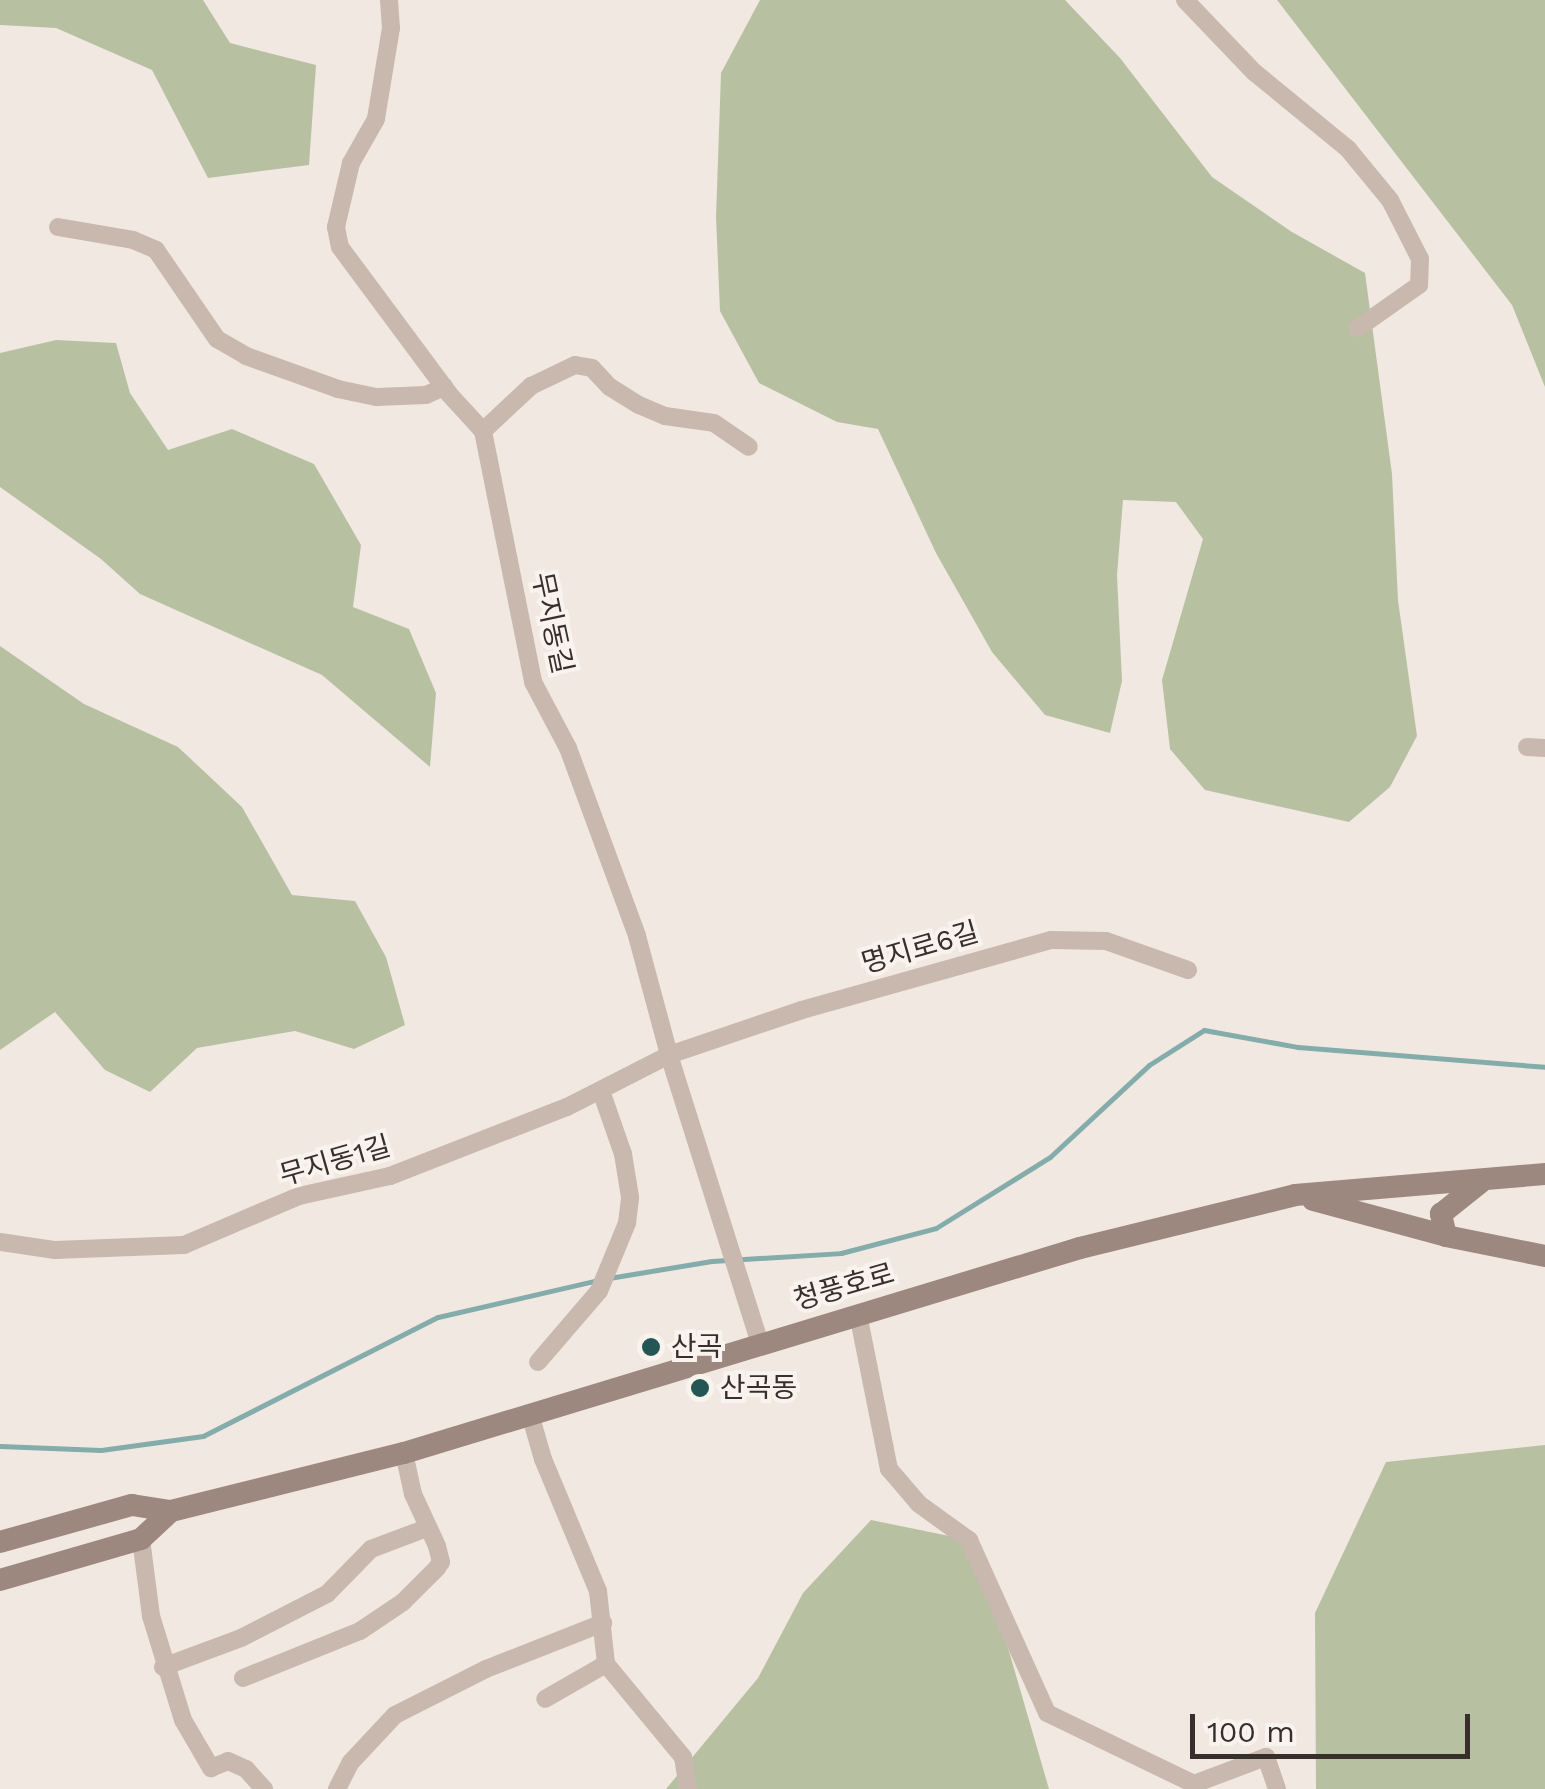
<!DOCTYPE html>
<html>
<head>
<meta charset="utf-8">
<style>
	body { margin:0 }
	#map { position:relative; width:1545px; height:1789px; overflow:hidden; background:#f1e9e1; font-family:"Work Sans","Noto Sans KR",sans-serif }
	div>[style] { position:absolute }
	[style*='--x'] { left:calc(var(--x)*1px); top:calc(var(--y)*1px); width:calc(var(--w)*1px); rotate:calc(var(--a)*1deg) }
	.green>* { inset:0; background:#b8c0a2 }
	.stream>* { height:5px; margin:-2.5px; padding:0 2.5px; transform-origin:2.5px; border-radius:2.5px; background:#83acab }
	.street>* { height:18px; margin:-9px; padding:0 9px; transform-origin:9px; border-radius:9px; background:#c9b8ae }
	.secondary>* { height:22px; margin:-11px; padding:0 11px; transform-origin:11px; border-radius:11px; background:#9d887f }
	.dots>* { width:28px; height:28px; translate:-50% -50%; box-sizing:border-box; border:5px solid #f9f3ee; border-radius:50% }
	span { translate:-50% -50%; white-space:nowrap; text-align:center; line-height:1.15; -webkit-text-stroke:8px #f9f3ee; paint-order:stroke }
	.street-label { font-size:28px; color:#382f2c }
	.poi-label { font-size:28px; color:#382f2c }
	.left { translate:0 -50%; text-align:left }
	.scale { position:absolute; left:1190px; top:1714px; width:280px; height:45px; box-sizing:border-box; border:5px solid #382f2c; border-top:0; padding-left:12px; font-size:30px; line-height:35px; white-space:nowrap; color:#382f2c; -webkit-text-stroke:8px #f9f3ee; paint-order:stroke }
</style>
</head>
<body>
<div id="map">
	<div class="green">
		<i style="clip-path:polygon(0 0,203px 0,230px 43px,316px 65px,309px 165px,208px 178px,152px 70px,56px 28px,0 25px)"></i>
		<i style="clip-path:polygon(760px 0,1065px 0,1120px 58px,1212px 177px,1292px 232px,1365px 273px,1392px 474px,1398px 600px,1417px 736px,1390px 787px,1349px 822px,1205px 790px,1170px 749px,1162px 680px,1203px 539px,1176px 502px,1123px 500px,1117px 575px,1122px 681px,1110px 733px,1045px 715px,992px 652px,936px 553px,878px 429px,837px 422px,759px 383px,720px 311px,716px 217px,721px 73px)"></i>
		<i style="clip-path:polygon(1277px 0,1545px 0,1545px 387px,1512px 305px)"></i>
		<i style="clip-path:polygon(56px 340px,116px 343px,130px 393px,168px 450px,232px 429px,314px 464px,361px 545px,353px 607px,409px 629px,436px 693px,430px 767px,322px 675px,140px 594px,101px 559px,0 487px,0 353px)"></i>
		<i style="clip-path:polygon(0 646px,84px 704px,178px 747px,242px 807px,292px 895px,355px 901px,386px 957px,405px 1025px,354px 1049px,295px 1031px,197px 1048px,150px 1092px,105px 1070px,55px 1012px,0 1050px)"></i>
		<i style="clip-path:polygon(1545px 1445px,1545px 1789px,1316px 1789px,1315px 1613px,1386px 1462px)"></i>
		<i style="clip-path:polygon(871px 1520px,969px 1540px,1002px 1627px,1049px 1789px,666px 1789px,758px 1678px,803px 1593px)"></i>
	</div>
	<div class="stream">
		<i style="--x:609;--y:1278;--w:104;--a:-9.4"></i>
		<i style="--x:712;--y:1261;--w:129;--a:-3.5"></i>
		<i style="--x:841;--y:1253;--w:98;--a:-14.7"></i>
		<i style="--x:936;--y:1228;--w:134;--a:-31.9"></i>
		<i style="--x:1050;--y:1157;--w:135;--a:-42.9"></i>
		<i style="--x:1149;--y:1065;--w:65;--a:-32.5"></i>
		<i style="--x:1204;--y:1030;--w:96;--a:10.3"></i>
		<i style="--x:1298;--y:1047;--w:248;--a:4.6"></i>
		<i style="--x:0;--y:1446;--w:101;--a:2.3"></i>
		<i style="--x:101;--y:1450;--w:103;--a:-7.8"></i>
		<i style="--x:203;--y:1436;--w:263;--a:-26.9"></i>
		<i style="--x:438;--y:1317;--w:164;--a:-13"></i>
	</div>
	<div class="street">
		<i style="--x:389;--y:0;--w:28;--a:86"></i>
		<i style="--x:391;--y:28;--w:92;--a:99.4"></i>
		<i style="--x:376;--y:119;--w:51;--a:119.6"></i>
		<i style="--x:351;--y:163;--w:66;--a:103.2"></i>
		<i style="--x:336;--y:227;--w:20;--a:79"></i>
		<i style="--x:340;--y:247;--w:183;--a:53.4"></i>
		<i style="--x:449;--y:394;--w:50;--a:47.4"></i>
		<i style="--x:483;--y:431;--w:256;--a:78.7"></i>
		<i style="--x:533;--y:682;--w:75;--a:62.1"></i>
		<i style="--x:568;--y:748;--w:200;--a:69.8"></i>
		<i style="--x:637;--y:936;--w:123;--a:74.9"></i>
		<i style="--x:669;--y:1055;--w:302;--a:72.5"></i>
		<i style="--x:1185;--y:0;--w:100;--a:46.2"></i>
		<i style="--x:1254;--y:72;--w:122;--a:39.3"></i>
		<i style="--x:1348;--y:149;--w:66;--a:50.5"></i>
		<i style="--x:1390;--y:200;--w:66;--a:63"></i>
		<i style="--x:1420;--y:259;--w:26;--a:92"></i>
		<i style="--x:1419;--y:285;--w:75;--a:144.8"></i>
		<i style="--x:58;--y:227;--w:76;--a:9.8"></i>
		<i style="--x:133;--y:240;--w:25;--a:23"></i>
		<i style="--x:156;--y:250;--w:108;--a:55.6"></i>
		<i style="--x:217;--y:339;--w:34;--a:30"></i>
		<i style="--x:246;--y:356;--w:98;--a:19.7"></i>
		<i style="--x:338;--y:389;--w:40;--a:12"></i>
		<i style="--x:377;--y:397;--w:49;--a:-2.3"></i>
		<i style="--x:426;--y:395;--w:20;--a:-24"></i>
		<i style="--x:483;--y:431;--w:66;--a:-43.2"></i>
		<i style="--x:531;--y:386;--w:49;--a:-25.5"></i>
		<i style="--x:575;--y:365;--w:17;--a:10"></i>
		<i style="--x:592;--y:368;--w:26;--a:47"></i>
		<i style="--x:610;--y:387;--w:34;--a:32"></i>
		<i style="--x:639;--y:405;--w:28;--a:23"></i>
		<i style="--x:665;--y:416;--w:49;--a:8.1"></i>
		<i style="--x:714;--y:423;--w:42;--a:34.4"></i>
		<i style="--x:1527;--y:747;--w:18;--a:3"></i>
		<i style="--x:0;--y:1242;--w:56;--a:8.3"></i>
		<i style="--x:55;--y:1250;--w:129;--a:-2.2"></i>
		<i style="--x:184;--y:1245;--w:125;--a:-23.1"></i>
		<i style="--x:299;--y:1196;--w:93;--a:-12.4"></i>
		<i style="--x:390;--y:1176;--w:190;--a:-21.3"></i>
		<i style="--x:567;--y:1107;--w:114;--a:-27"></i>
		<i style="--x:669;--y:1055;--w:140;--a:-18.7"></i>
		<i style="--x:802;--y:1010;--w:259;--a:-15.7"></i>
		<i style="--x:1051;--y:940;--w:55;--a:1"></i>
		<i style="--x:1106;--y:941;--w:87;--a:19.5"></i>
		<i style="--x:858;--y:1314;--w:158;--a:78.7"></i>
		<i style="--x:889;--y:1469;--w:46;--a:49.4"></i>
		<i style="--x:919;--y:1504;--w:62;--a:35.8"></i>
		<i style="--x:969;--y:1540;--w:190;--a:65.7"></i>
		<i style="--x:1047;--y:1713;--w:163;--a:25.8"></i>
		<i style="--x:1194;--y:1784;--w:77;--a:-20.6"></i>
		<i style="--x:1266;--y:1757;--w:34;--a:71"></i>
		<i style="--x:538;--y:1362;--w:94;--a:-49.3"></i>
		<i style="--x:599;--y:1291;--w:74;--a:-67.6"></i>
		<i style="--x:627;--y:1223;--w:26;--a:-83"></i>
		<i style="--x:630;--y:1197;--w:44;--a:-99.2"></i>
		<i style="--x:623;--y:1154;--w:67;--a:-109.2"></i>
		<i style="--x:530;--y:1414;--w:47;--a:73.9"></i>
		<i style="--x:543;--y:1459;--w:143;--a:67.4"></i>
		<i style="--x:598;--y:1591;--w:73;--a:83.7"></i>
		<i style="--x:606;--y:1664;--w:70;--a:150.2"></i>
		<i style="--x:141;--y:1539;--w:78;--a:82.6"></i>
		<i style="--x:151;--y:1616;--w:109;--a:72.9"></i>
		<i style="--x:183;--y:1720;--w:56;--a:59.7"></i>
		<i style="--x:211;--y:1768;--w:18;--a:-22"></i>
		<i style="--x:228;--y:1761;--w:20;--a:24"></i>
		<i style="--x:246;--y:1769;--w:27;--a:48"></i>
		<i style="--x:606;--y:1664;--w:121;--a:50.4"></i>
		<i style="--x:683;--y:1757;--w:32;--a:81"></i>
		<i style="--x:163;--y:1667;--w:83;--a:-20.4"></i>
		<i style="--x:241;--y:1638;--w:97;--a:-27.1"></i>
		<i style="--x:327;--y:1594;--w:63;--a:-45.6"></i>
		<i style="--x:371;--y:1549;--w:60;--a:-20.6"></i>
		<i style="--x:243;--y:1678;--w:126;--a:-21.9"></i>
		<i style="--x:360;--y:1631;--w:52;--a:-34"></i>
		<i style="--x:403;--y:1602;--w:48;--a:-45"></i>
		<i style="--x:437;--y:1568;--w:7;--a:-56"></i>
		<i style="--x:441;--y:1562;--w:16;--a:-104"></i>
		<i style="--x:437;--y:1546;--w:57;--a:-114.8"></i>
		<i style="--x:413;--y:1494;--w:42;--a:-102.4"></i>
		<i style="--x:337;--y:1789;--w:30;--a:-63"></i>
		<i style="--x:351;--y:1762;--w:64;--a:-46.9"></i>
		<i style="--x:395;--y:1715;--w:102;--a:-26.8"></i>
		<i style="--x:486;--y:1669;--w:126;--a:-21.5"></i>
	</div>
	<div class="secondary">
		<i style="--x:1313;--y:1200;--w:138;--a:15.1"></i>
		<i style="--x:1446;--y:1236;--w:23;--a:-103"></i>
		<i style="--x:1441;--y:1214;--w:51;--a:-38.7"></i>
		<i style="--x:1446;--y:1236;--w:101;--a:11.4"></i>
		<i style="--x:0;--y:1542;--w:137;--a:-15.7"></i>
		<i style="--x:132;--y:1505;--w:39;--a:9"></i>
		<i style="--x:171;--y:1511;--w:240;--a:-14"></i>
		<i style="--x:404;--y:1453;--w:706;--a:-16.87"></i>
		<i style="--x:1080;--y:1248;--w:221;--a:-13.8"></i>
		<i style="--x:1295;--y:1195;--w:251;--a:-4.8"></i>
		<i style="--x:0;--y:1580;--w:147;--a:-16.2"></i>
		<i style="--x:141;--y:1539;--w:41;--a:-43"></i>
	</div>
	<div class="dots">
		<i style="left:651px;top:1347px;background:#255656"></i>
		<i style="left:700px;top:1388px;background:#255656"></i>
	</div>
	<div class="street-label">
		<span style="left:552px;top:623px;rotate:78deg">무지동길</span>
		<span style="left:920px;top:948px;rotate:-16deg">명지로6길</span>
		<span style="left:335px;top:1161px;rotate:-16deg">무지동1길</span>
		<span style="left:844px;top:1287px;rotate:-16deg">청풍호로</span>
	</div>
	<div class="poi-label">
		<span class="left" style="left:671px;top:1347px">산곡</span>
		<span class="left" style="left:720px;top:1388px">산곡동</span>
	</div>
	<div class="scale">100 m</div>
</div>
</body>
</html>
